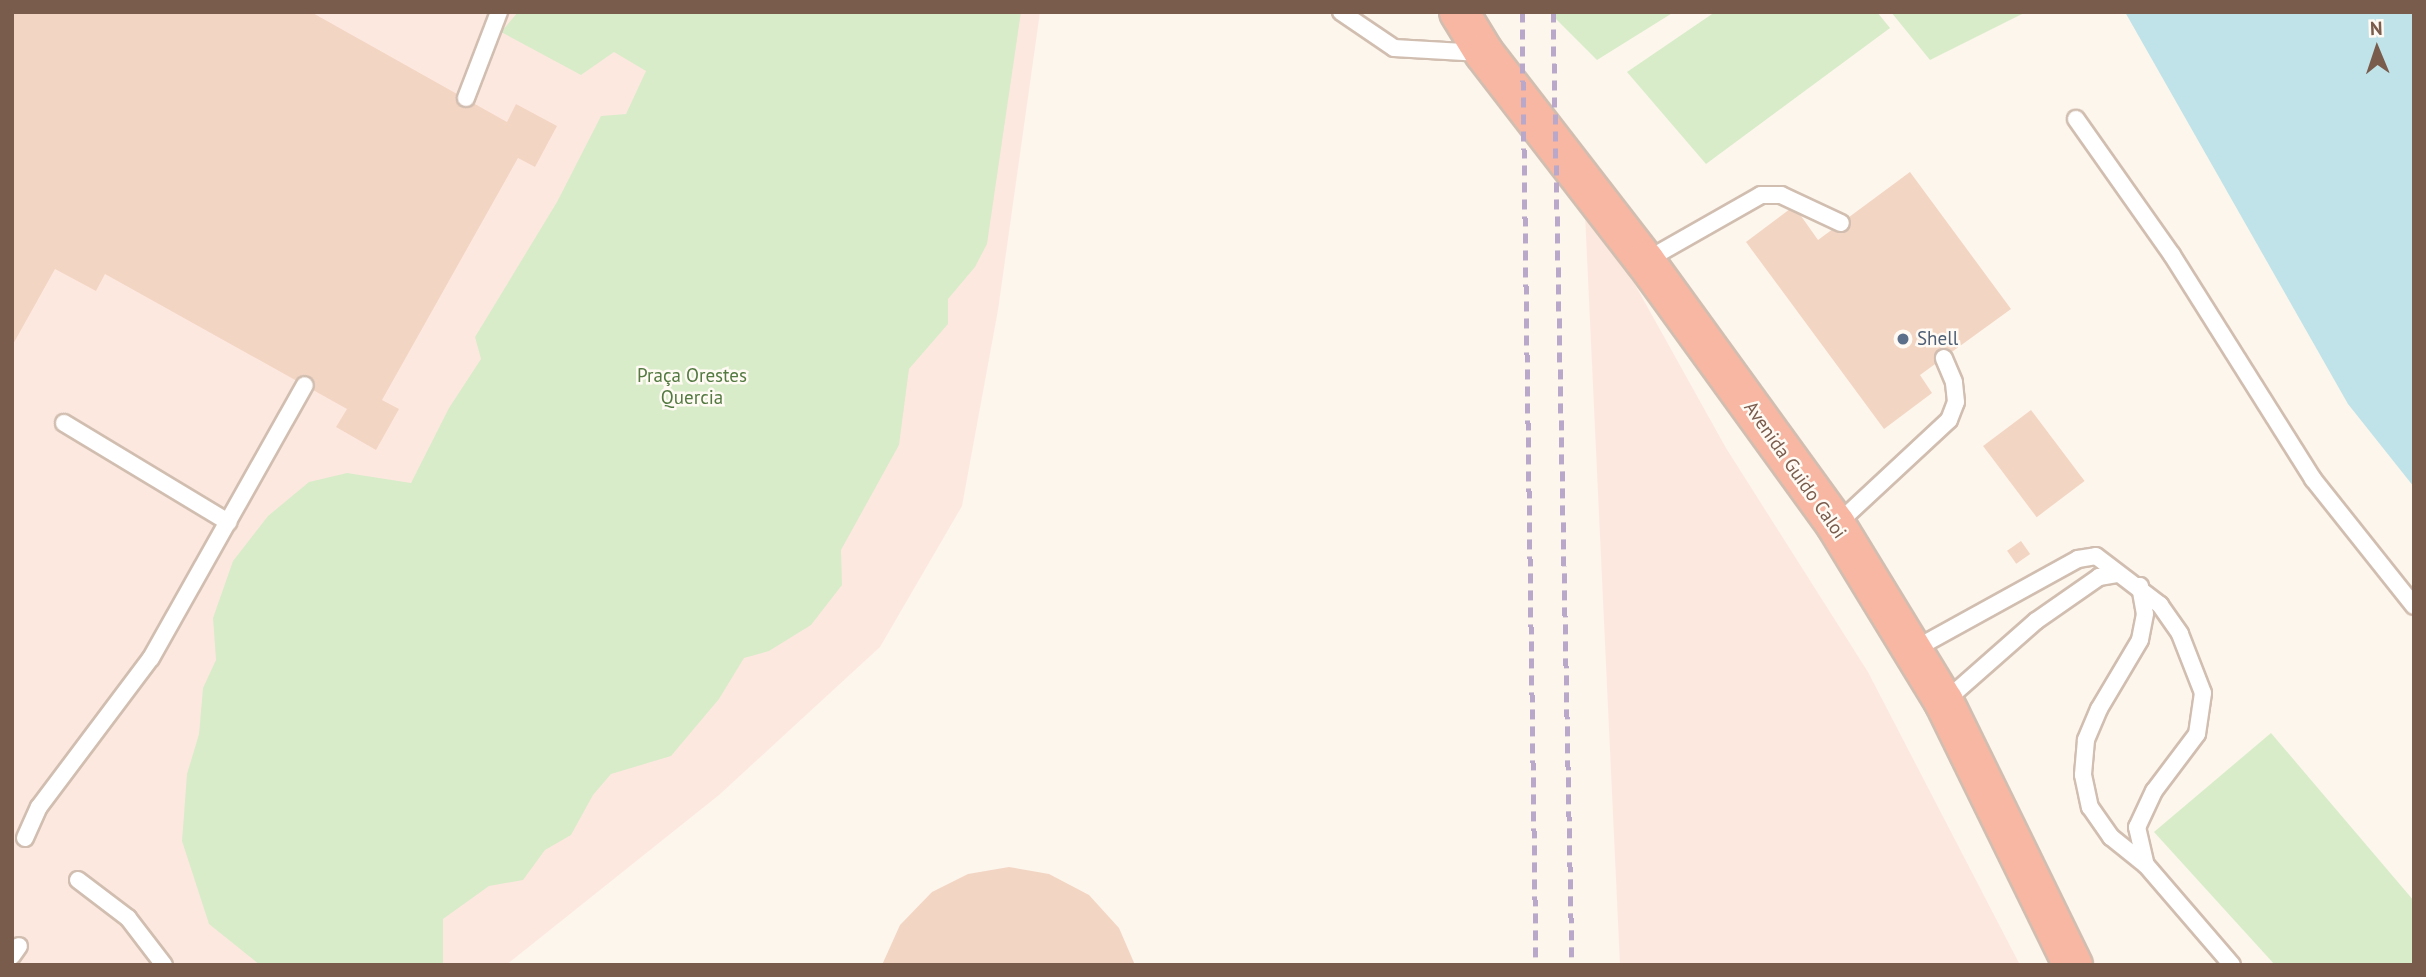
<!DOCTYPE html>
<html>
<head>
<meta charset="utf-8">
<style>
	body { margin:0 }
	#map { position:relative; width:2426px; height:977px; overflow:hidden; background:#fdf6ec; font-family:"PT Sans",sans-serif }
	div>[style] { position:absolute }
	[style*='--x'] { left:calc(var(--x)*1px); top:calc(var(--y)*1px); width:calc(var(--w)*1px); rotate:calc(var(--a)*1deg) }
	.commercial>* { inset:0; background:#fde8e0 }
	.green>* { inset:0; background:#d8ecc9 }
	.water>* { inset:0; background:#bfe3e8 }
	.building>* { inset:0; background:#f3d5c3; transform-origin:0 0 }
	.roads { filter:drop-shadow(2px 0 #d1beb0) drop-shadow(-2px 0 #d1beb0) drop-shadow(0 2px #d1beb0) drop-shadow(0 -2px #d1beb0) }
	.lane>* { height:16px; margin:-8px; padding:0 8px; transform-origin:8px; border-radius:8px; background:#fff }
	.highway>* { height:38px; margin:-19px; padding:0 19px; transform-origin:19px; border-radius:19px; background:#f7b7a3 }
	.rail>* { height:5px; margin-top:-2.5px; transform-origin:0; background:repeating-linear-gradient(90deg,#b9a8c9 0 10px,transparent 0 17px) }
	.dots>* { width:19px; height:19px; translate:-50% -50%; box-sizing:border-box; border:4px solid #fffaf3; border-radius:50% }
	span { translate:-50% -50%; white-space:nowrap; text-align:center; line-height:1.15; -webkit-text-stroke:5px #fffaf3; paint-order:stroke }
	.service-label { font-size:19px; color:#4e5e75 }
	.left { translate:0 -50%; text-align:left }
	.park-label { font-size:19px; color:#537a41 }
	.street-label { font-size:19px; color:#7a5c4d }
	.frame { position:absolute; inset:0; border:14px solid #7a5c4d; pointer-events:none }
	.north { position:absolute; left:2342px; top:14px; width:70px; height:70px; -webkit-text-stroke:5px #fffaf3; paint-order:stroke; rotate:358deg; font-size:19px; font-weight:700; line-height:28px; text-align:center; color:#7a5c4d }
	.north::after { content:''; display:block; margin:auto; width:24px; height:32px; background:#7a5c4d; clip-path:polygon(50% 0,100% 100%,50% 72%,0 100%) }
</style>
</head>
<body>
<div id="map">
	<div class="commercial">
		<i style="clip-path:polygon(12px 12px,1040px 12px,998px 310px,962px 506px,880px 647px,719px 795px,506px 965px,12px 965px)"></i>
		<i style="clip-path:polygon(1584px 193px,1726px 448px,1868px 672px,2020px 965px,1620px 965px)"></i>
	</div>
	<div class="green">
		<i style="clip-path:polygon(518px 12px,1021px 12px,987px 244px,975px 267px,948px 299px,948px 324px,909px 369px,899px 445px,841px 550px,842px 585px,811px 625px,769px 651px,744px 658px,719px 699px,671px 756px,611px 774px,593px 795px,571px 835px,545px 850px,523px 880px,489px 886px,443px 919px,443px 965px,260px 965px,209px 924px,182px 841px,187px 774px,199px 734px,203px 688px,216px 660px,213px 618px,233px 561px,268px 516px,309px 482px,347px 473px,411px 483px,449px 408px,481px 359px,475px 337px,557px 202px,601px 116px,626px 114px,646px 71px,614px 52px,581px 75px,501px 32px)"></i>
		<i style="clip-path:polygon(1549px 12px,1674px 12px,1597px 60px)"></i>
		<i style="clip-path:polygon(1715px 12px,1877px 12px,1890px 28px,1706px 164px,1627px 72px)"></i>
		<i style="clip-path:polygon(1891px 12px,2026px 12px,1930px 60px)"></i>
		<i style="clip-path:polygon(2271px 733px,2414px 901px,2412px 965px,2275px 965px,2154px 832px)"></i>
	</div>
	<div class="water">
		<i style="clip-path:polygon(2125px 12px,2414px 12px,2414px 487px,2348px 404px)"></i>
	</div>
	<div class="building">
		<i style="clip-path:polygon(12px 12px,311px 12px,507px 122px,516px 104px,557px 126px,535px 167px,518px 158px,382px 400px,399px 409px,376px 450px,336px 427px,347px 409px,105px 274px,96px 291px,55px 269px,12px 346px)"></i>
		<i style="clip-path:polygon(1910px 172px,2011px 309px,1920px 375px,1932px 393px,1884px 429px,1746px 242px,1794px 206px,1818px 240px)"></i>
		<i style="left:2031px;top:410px;width:89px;height:60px;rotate:53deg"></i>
		<i style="left:2021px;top:541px;width:16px;height:17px;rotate:55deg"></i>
		<i style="clip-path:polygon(1009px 867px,1049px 874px,1089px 895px,1119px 928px,1135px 965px,882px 965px,900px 925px,932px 892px,968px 874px)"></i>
	</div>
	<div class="roads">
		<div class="lane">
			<i style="--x:1341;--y:12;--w:64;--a:34.2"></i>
			<i style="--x:1394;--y:48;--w:87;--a:3.3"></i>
			<i style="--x:466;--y:98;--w:92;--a:-69"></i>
			<i style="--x:2076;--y:119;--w:166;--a:54.8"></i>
			<i style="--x:2172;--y:255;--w:265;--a:57.8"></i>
			<i style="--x:2313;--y:479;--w:162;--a:51.5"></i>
			<i style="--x:1645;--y:261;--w:133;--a:-29.6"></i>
			<i style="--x:1761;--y:195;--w:20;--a:0"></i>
			<i style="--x:1781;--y:195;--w:66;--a:25"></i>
			<i style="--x:64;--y:423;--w:192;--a:31.1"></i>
			<i style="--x:1836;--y:525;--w:154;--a:-42.9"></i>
			<i style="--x:1949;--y:420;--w:19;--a:-69"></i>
			<i style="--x:1956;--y:402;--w:20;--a:-96"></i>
			<i style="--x:1954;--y:382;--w:26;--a:-113"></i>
			<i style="--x:2140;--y:586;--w:28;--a:80"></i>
			<i style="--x:2145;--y:614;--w:26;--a:101"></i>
			<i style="--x:2140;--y:640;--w:80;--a:120.7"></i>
			<i style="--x:2099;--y:709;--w:34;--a:113"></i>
			<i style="--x:2086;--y:740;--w:35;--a:95"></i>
			<i style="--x:2083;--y:775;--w:33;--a:78"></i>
			<i style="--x:2090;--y:807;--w:37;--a:55"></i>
			<i style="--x:2111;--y:837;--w:45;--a:38.7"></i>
			<i style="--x:1913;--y:650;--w:188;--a:-28.9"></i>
			<i style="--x:2078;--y:559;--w:18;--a:-9"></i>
			<i style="--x:2096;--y:556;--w:81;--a:37.4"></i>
			<i style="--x:2160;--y:605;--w:35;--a:55"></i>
			<i style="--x:2180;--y:634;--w:63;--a:68.7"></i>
			<i style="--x:2203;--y:693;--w:41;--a:98.3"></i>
			<i style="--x:2197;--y:734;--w:71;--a:127"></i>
			<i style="--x:2154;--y:791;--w:40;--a:115"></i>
			<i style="--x:2137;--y:827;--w:39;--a:77"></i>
			<i style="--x:2146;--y:865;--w:132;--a:49.3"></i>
			<i style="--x:1944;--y:702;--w:123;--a:-41.4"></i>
			<i style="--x:2036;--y:621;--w:77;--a:-34.9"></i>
			<i style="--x:2099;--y:577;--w:18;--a:-9"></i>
			<i style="--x:25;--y:838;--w:34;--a:-66"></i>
			<i style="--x:39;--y:807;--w:186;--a:-53.1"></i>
			<i style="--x:151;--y:658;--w:313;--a:-60.6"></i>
			<i style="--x:78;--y:880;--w:63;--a:37.2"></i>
			<i style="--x:128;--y:918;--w:59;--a:52.5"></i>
			<i style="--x:12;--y:956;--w:12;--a:-55"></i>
		</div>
		<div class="highway">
			<i style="--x:1459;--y:12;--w:48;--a:58.6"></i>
			<i style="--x:1484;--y:53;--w:263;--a:52.3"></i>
			<i style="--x:1645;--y:261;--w:326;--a:54.1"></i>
			<i style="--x:1836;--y:525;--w:207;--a:58.6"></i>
			<i style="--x:1944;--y:702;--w:293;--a:63.9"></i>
		</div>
	</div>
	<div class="rail">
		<i style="--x:1522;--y:12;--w:953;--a:89.16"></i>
		<i style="--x:1553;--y:12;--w:953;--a:88.86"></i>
	</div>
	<div class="dots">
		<i style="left:1903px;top:339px;background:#5c6f8a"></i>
	</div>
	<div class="service-label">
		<span class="left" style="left:1917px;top:339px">Shell</span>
	</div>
	<div class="park-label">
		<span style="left:692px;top:387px">Praça Orestes<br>Quercia</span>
	</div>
	<div class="street-label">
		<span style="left:1795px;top:470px;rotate:55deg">Avenida Guido Caloi</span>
	</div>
	<div class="frame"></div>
	<div class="north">N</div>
</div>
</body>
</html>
